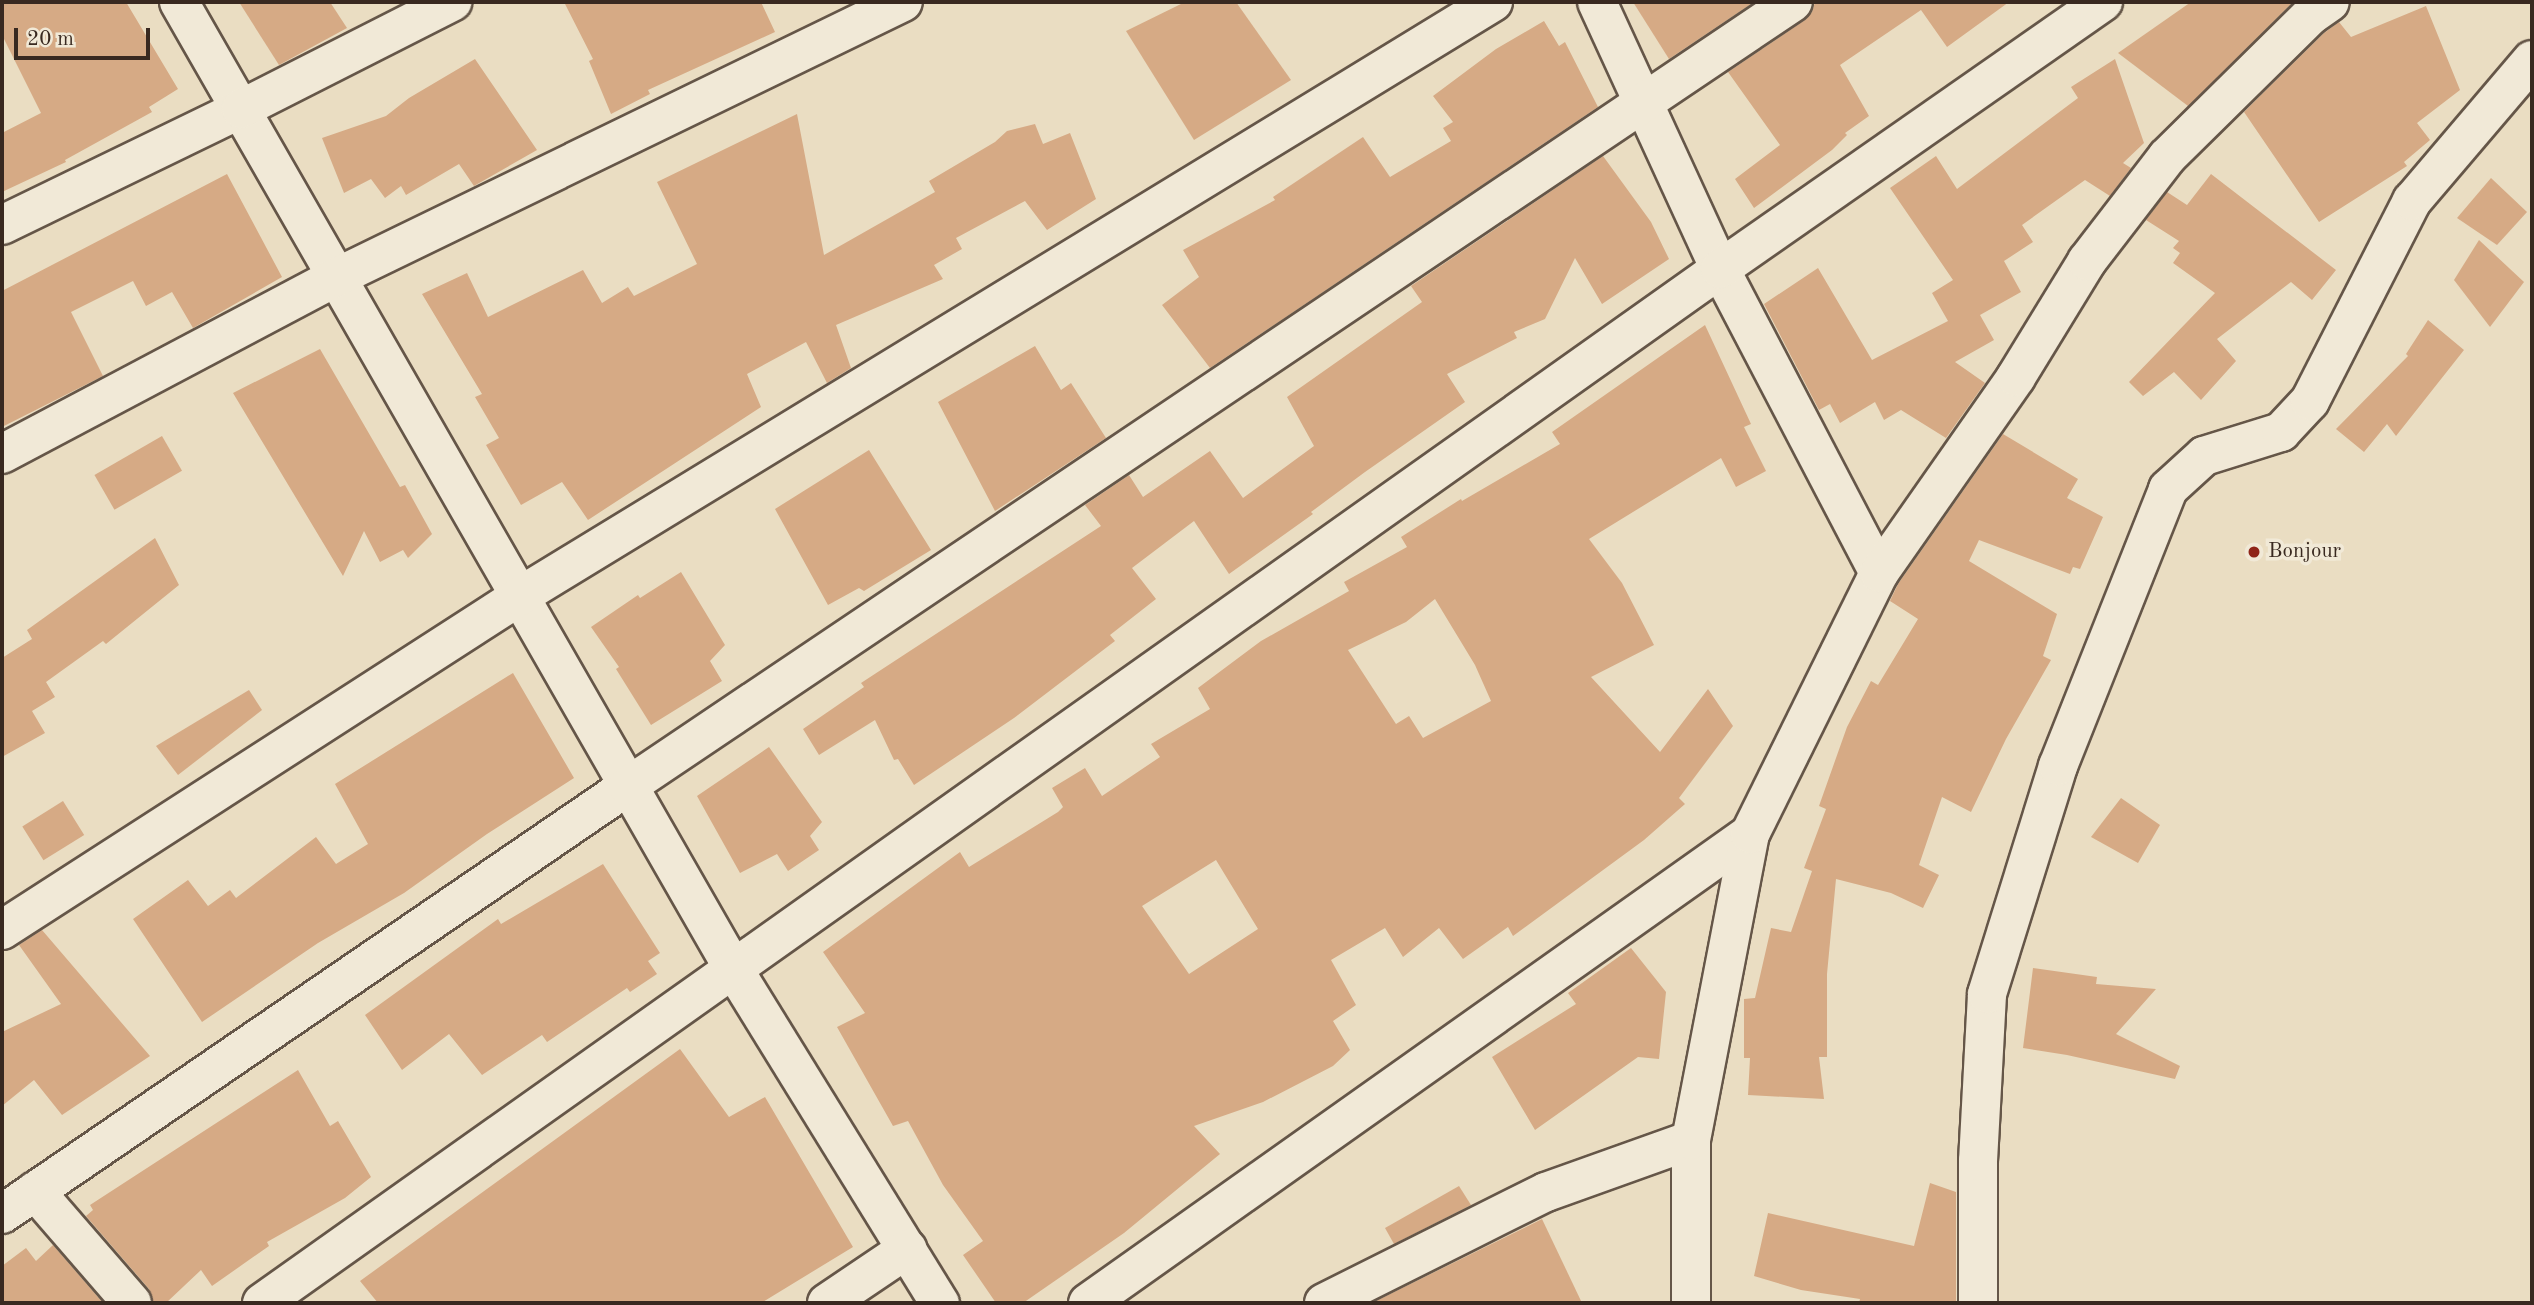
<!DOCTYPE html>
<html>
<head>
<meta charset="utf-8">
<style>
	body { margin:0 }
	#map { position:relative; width:2534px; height:1305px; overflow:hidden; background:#eaddc2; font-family:"Old Standard TT",serif }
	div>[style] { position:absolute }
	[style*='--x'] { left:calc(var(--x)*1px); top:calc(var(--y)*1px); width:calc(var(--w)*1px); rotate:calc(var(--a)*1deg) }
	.building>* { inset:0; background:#d6aa85; transform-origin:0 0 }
	.roads { filter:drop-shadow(2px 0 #655648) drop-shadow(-2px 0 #655648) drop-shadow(0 2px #655648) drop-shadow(0 -2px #655648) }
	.minor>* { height:38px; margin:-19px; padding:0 19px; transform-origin:19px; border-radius:19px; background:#f1e9d7 }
	.dots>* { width:19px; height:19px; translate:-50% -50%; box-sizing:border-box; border:4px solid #f1e9d7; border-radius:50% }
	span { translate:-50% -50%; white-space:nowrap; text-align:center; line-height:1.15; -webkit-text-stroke:7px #f1e9d7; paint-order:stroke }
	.poi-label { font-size:21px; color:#392920 }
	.left { translate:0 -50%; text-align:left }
	.frame { position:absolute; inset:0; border:4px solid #392920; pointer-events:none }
	.scale { position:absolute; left:14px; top:28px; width:136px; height:32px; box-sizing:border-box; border:4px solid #392920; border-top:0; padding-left:9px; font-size:21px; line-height:24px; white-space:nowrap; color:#392920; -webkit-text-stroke:5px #f1e9d7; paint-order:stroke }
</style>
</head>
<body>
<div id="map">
	<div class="building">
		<i style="clip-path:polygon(2px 2px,126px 2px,178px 89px,149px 107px,152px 112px,65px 160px,66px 162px,2px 192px,2px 133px,41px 113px,2px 35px)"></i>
		<i style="clip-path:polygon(239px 2px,330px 2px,347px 28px,279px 65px)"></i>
		<i style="clip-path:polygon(564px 2px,761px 2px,775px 32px,648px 90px,650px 94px,611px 114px,589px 61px,593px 59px)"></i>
		<i style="clip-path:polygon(1185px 2px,1236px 2px,1291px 80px,1194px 140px,1126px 31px)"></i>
		<i style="clip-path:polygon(1633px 2px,1754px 2px,1669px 59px)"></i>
		<i style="clip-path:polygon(1815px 2px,2009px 2px,1947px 47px,1921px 10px,1840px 65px,1869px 116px,1845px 133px,1847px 135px,1832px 150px,1754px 208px,1735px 179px,1780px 145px,1728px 72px,1805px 20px,1812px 12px)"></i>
		<i style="clip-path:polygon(2191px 2px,2293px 2px,2188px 106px,2118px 53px)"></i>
		<i style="clip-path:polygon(2426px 6px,2460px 90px,2417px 123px,2430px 140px,2404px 162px,2407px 166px,2319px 222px,2244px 112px,2324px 33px,2339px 22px,2351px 37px)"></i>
		<i style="clip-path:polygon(1544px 21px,1559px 46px,1565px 42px,1598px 107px,1210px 368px,1162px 305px,1199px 277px,1183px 250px,1275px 200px,1273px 197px,1363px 137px,1390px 177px,1451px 141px,1443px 128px,1453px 122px,1433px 96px,1496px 49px)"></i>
		<i style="clip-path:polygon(475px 59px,537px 150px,474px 186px,459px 164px,406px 195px,401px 186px,385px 198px,371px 179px,344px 193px,322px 138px,386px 116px,409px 98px)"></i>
		<i style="clip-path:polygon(2115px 59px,2144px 143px,2123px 163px,2131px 168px,2110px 196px,2085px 180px,2022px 225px,2033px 242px,2004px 261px,2021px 292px,1980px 315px,1994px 340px,1955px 362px,1985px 383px,1946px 438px,1901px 410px,1884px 420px,1875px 402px,1840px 423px,1830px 404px,1819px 410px,1764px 304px,1818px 268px,1872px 360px,1948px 321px,1932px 293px,1953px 280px,1890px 188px,1936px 156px,1957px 189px,2078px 98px,2071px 87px)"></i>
		<i style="clip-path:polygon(797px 114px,824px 255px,935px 192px,929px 181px,995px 142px,1007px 131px,1035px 124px,1043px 144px,1070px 133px,1096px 199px,1047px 230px,1025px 201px,956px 238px,962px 249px,934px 265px,943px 279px,836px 325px,851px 368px,827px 383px,806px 342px,747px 374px,761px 407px,588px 520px,562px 482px,521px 505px,486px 445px,499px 438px,475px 397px,482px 394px,422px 294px,467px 273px,488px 317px,583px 270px,602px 303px,628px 287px,634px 296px,697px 264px,657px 182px)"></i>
		<i style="clip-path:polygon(1603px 156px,1651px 222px,1669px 259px,1602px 304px,1575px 258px,1545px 319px,1514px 332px,1517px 338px,1447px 374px,1465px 402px,1365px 472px,1311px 512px,1313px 514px,1229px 574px,1194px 521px,1132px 568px,1156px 599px,1110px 635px,1115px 641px,1014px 718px,914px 785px,898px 759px,894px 760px,875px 720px,819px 755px,803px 729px,864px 687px,861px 683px,1101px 526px,1085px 505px,1129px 475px,1143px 497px,1210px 451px,1243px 498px,1314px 446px,1287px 397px,1422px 302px,1411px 286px)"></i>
		<i style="clip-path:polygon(227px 174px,282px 277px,193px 328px,172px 292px,146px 306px,133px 281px,71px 312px,103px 376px,2px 427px,2px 291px)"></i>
		<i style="clip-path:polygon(2211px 174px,2336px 270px,2312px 300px,2291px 282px,2217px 339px,2236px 361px,2201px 400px,2174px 372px,2143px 396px,2129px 382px,2215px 293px,2173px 263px,2180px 253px,2173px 248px,2179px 241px,2146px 220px,2167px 192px,2187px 205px)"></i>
		<i style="clip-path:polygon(2491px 178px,2527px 212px,2497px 245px,2457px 218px)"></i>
		<i style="clip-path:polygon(2479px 240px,2524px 282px,2490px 327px,2454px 280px)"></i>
		<i style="clip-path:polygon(2428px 320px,2464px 350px,2396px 436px,2387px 424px,2364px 452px,2336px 429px,2408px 356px,2406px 354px)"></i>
		<i style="clip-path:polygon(evenodd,1705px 325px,1751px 424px,1744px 427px,1766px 471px,1736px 487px,1721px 458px,1589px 539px,1622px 583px,1654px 645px,1591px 677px,1660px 752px,1708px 689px,1733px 726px,1679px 798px,1685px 804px,1644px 840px,1513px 936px,1508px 927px,1463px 959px,1439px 928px,1403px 957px,1385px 928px,1331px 960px,1356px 1005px,1333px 1021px,1350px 1050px,1333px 1066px,1263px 1102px,1194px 1126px,1220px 1154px,1124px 1233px,1023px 1303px,996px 1303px,963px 1255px,983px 1241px,943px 1185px,908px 1121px,893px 1126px,837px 1027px,865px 1013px,823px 952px,960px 852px,969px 867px,1058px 812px,1063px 807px,1052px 788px,1085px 768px,1102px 796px,1160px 757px,1151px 744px,1210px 709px,1198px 688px,1261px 641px,1349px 591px,1344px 582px,1407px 547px,1401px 537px,1461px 499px,1462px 501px,1560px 444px,1552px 432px,1705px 325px,1435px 599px,1475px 665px,1491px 701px,1423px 738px,1409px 716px,1396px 724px,1348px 650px,1406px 622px,1435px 599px,1705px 325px,1216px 860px,1258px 929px,1189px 974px,1142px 906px,1216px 860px)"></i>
		<i style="clip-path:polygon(1035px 346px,1061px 390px,1071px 383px,1106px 438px,995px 511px,938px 402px)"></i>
		<i style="clip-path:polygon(320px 349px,400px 487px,405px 485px,432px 534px,408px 558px,403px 550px,380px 562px,364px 531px,343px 576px,233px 393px)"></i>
		<i style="clip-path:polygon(2003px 434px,2078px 479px,2067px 498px,2103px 517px,2080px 569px,2073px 567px,2070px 574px,1979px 540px,1969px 561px,2057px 614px,2043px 656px,2051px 660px,2006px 739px,1971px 812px,1942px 797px,1919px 865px,1939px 875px,1923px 908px,1891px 893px,1836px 879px,1827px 974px,1827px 1057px,1819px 1057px,1824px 1099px,1748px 1095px,1750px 1058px,1744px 1058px,1744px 999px,1755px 998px,1771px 928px,1791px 932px,1812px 871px,1804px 868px,1826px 809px,1819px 806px,1847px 727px,1871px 681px,1878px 685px,1918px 619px,1890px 601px,1898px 584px)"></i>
		<i style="left:162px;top:436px;width:40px;height:78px;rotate:60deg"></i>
		<i style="clip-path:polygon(869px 450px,931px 550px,864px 591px,859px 588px,828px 605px,775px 509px)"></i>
		<i style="clip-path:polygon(155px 538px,179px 585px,106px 644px,103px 641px,46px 682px,55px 697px,32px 711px,45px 733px,2px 757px,2px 658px,32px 639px,27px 630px)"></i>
		<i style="clip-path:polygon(681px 572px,725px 645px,710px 661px,722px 681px,651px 725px,616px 669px,619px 667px,591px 627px,638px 595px,640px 598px)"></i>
		<i style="clip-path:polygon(513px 673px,574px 778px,487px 834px,404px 893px,318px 943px,202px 1022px,133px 919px,188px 880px,208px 906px,230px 890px,236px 898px,316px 837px,336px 864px,368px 844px,335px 784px)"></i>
		<i style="clip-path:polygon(249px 690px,262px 710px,178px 775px,156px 746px)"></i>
		<i style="clip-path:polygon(769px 747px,822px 822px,810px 836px,819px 850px,788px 871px,777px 854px,740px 873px,697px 796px)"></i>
		<i style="clip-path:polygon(2121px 798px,2160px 825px,2138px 863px,2091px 837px)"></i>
		<i style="left:63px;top:801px;width:40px;height:48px;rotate:58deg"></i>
		<i style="clip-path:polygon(603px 864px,660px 953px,648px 961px,657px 974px,630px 992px,627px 988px,547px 1042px,542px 1035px,482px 1075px,449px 1034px,402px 1070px,365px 1015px,498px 919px,501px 924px)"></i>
		<i style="clip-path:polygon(42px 930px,150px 1056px,62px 1115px,34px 1080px,2px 1106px,2px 1032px,61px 1004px,19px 945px)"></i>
		<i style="clip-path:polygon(1631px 948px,1666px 992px,1659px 1059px,1638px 1057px,1535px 1130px,1492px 1057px,1576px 1004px,1568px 993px)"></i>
		<i style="clip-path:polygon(2033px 968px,2097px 977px,2096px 984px,2156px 989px,2116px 1034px,2180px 1066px,2175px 1079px,2067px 1055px,2023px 1048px)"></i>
		<i style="clip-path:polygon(680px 1049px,729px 1117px,765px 1097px,853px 1247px,761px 1303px,378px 1303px,360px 1281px)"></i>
		<i style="clip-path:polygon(298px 1070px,330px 1126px,338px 1121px,371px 1177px,345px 1198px,267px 1242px,269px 1246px,212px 1286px,201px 1270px,166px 1303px,153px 1303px,149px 1289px,86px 1216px,93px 1210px,90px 1205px)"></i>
		<i style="clip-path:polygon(1930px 1183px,1956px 1192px,1956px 1303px,1859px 1303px,1860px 1299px,1801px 1290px,1754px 1276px,1768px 1213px,1914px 1246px)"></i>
		<i style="clip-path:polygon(1459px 1186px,1471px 1205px,1394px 1244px,1385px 1228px)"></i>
		<i style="clip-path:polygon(1542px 1219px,1582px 1303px,1372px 1303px)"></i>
		<i style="clip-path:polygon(53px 1245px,103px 1303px,2px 1303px,2px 1266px,26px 1248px,36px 1261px)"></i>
	</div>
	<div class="roads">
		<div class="minor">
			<i style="--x:179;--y:2;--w:1116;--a:60.17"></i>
			<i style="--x:734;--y:970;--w:392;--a:58.3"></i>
			<i style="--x:1597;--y:2;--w:294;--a:65.3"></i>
			<i style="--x:1720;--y:269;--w:343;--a:62.4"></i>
			<i style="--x:2;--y:225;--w:266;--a:-25.9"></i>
			<i style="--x:241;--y:109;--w:237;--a:-26.9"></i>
			<i style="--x:2;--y:454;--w:379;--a:-27.9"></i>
			<i style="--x:337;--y:277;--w:629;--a:-25.91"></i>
			<i style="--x:2;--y:930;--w:616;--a:-32.81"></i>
			<i style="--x:520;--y:596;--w:1140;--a:-31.4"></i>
			<i style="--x:35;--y:1191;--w:148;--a:49.1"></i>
			<i style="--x:2;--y:1214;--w:758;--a:-34.36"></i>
			<i style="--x:628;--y:786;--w:1404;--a:-33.94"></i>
			<i style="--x:262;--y:1303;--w:1787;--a:-35.34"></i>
			<i style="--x:1720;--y:269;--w:467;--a:-34.9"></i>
			<i style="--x:827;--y:1303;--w:97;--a:-34"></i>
			<i style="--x:1088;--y:1303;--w:811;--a:-35.32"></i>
			<i style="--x:1324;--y:1303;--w:248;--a:-26.6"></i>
			<i style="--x:1546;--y:1192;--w:154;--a:-19.7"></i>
			<i style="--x:1691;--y:1303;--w:163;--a:-90"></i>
			<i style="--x:1691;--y:1140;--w:312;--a:-79.1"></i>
			<i style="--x:1750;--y:834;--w:291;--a:-63.7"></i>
			<i style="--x:1879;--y:573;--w:239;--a:-55"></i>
			<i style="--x:2016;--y:377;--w:136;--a:-58.5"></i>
			<i style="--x:2087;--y:261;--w:131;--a:-52.4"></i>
			<i style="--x:2167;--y:157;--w:201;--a:-44.6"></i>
			<i style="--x:2310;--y:16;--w:24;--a:-35"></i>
			<i style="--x:1978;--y:1303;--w:142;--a:-90"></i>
			<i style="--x:1978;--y:1161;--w:167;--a:-86.9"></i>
			<i style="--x:1987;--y:994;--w:239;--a:-72.7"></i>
			<i style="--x:2058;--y:766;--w:298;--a:-68.3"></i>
			<i style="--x:2168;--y:489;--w:49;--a:-42.5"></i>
			<i style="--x:2204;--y:456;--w:81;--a:-17.3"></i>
			<i style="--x:2281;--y:432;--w:42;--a:-46.9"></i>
			<i style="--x:2310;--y:401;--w:225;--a:-63"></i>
			<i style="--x:2412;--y:201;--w:185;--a:-49.6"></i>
		</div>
	</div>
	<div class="dots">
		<i style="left:2254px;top:552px;background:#8f2418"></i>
	</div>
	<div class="poi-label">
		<span class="left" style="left:2268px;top:552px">Bonjour</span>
	</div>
	<div class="frame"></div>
	<div class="scale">20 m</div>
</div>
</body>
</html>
